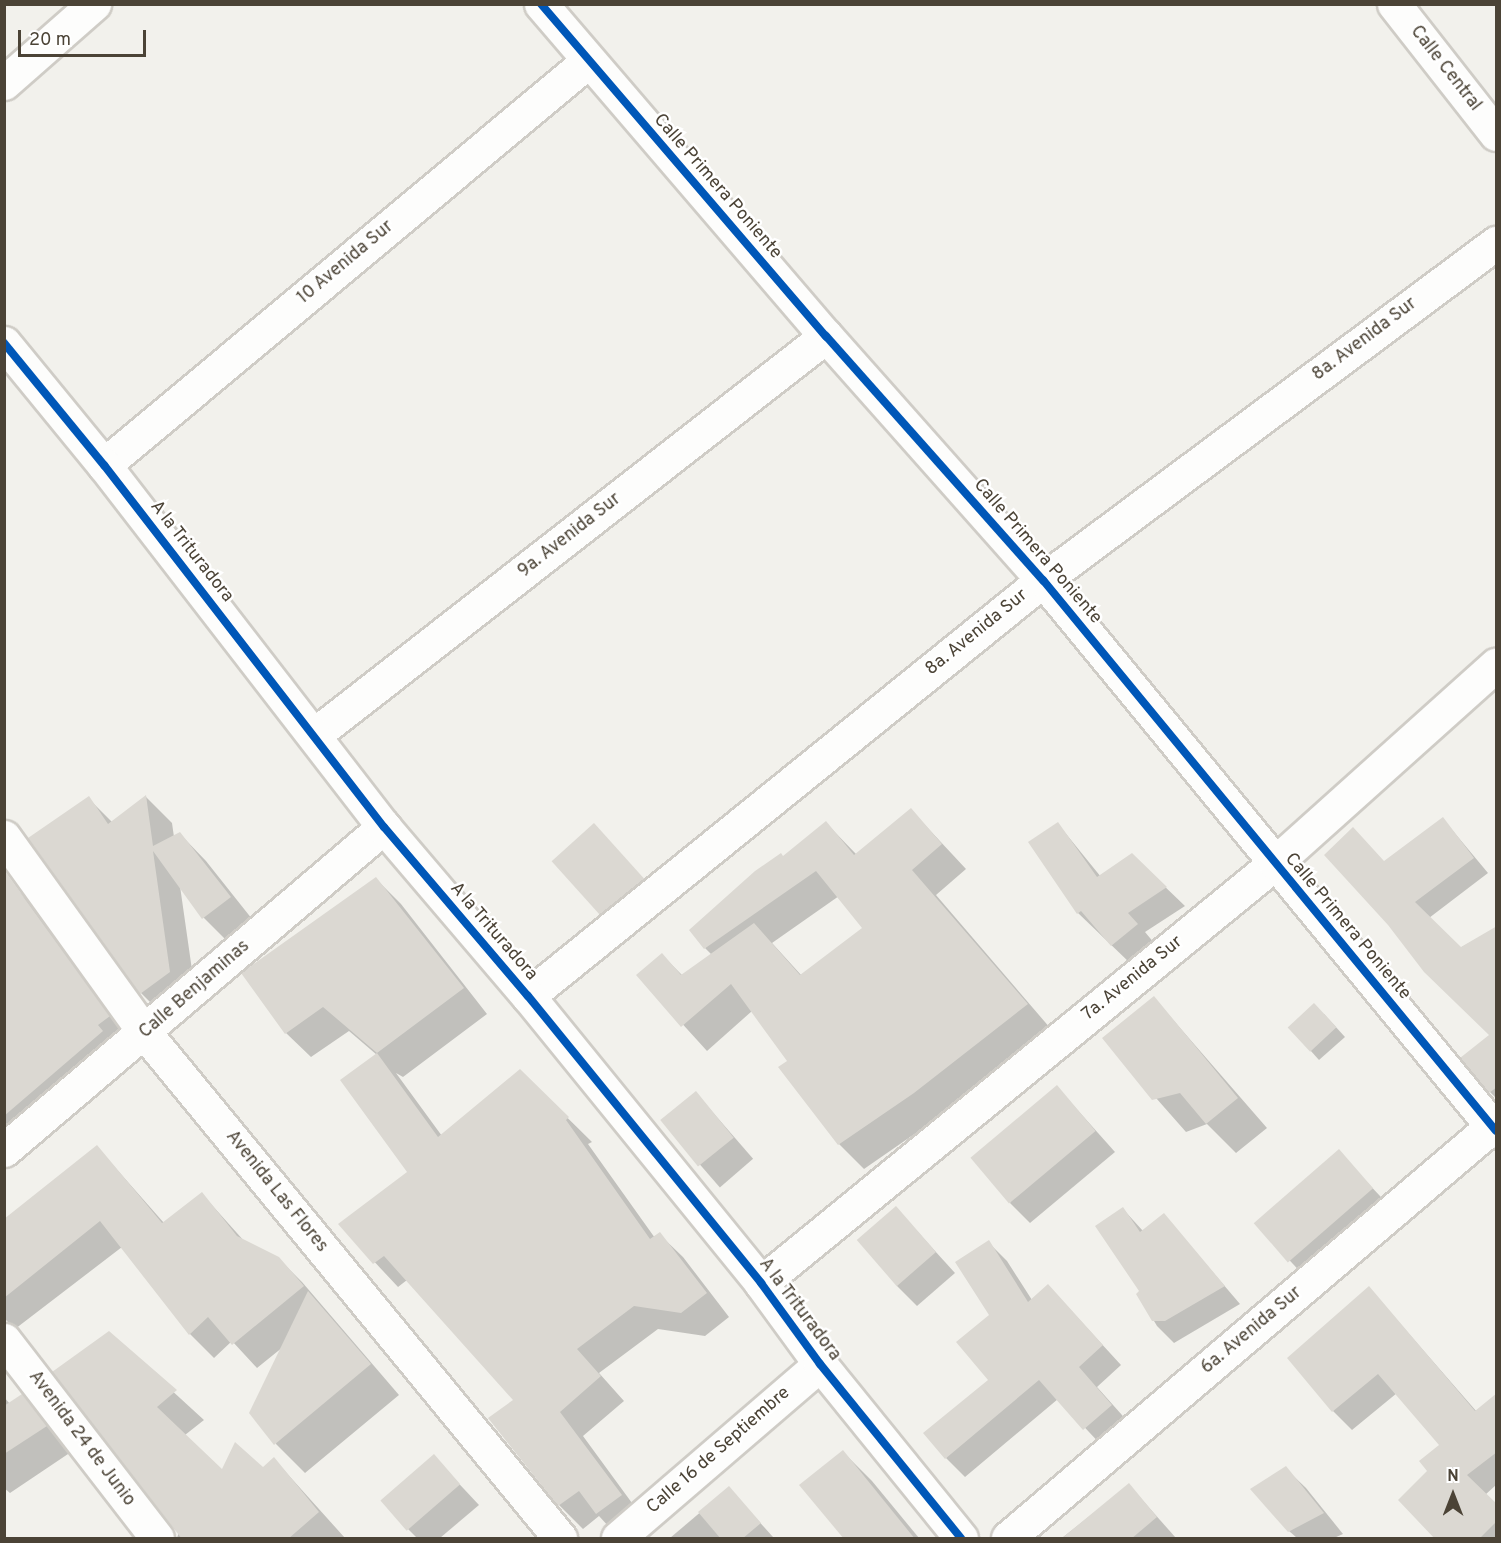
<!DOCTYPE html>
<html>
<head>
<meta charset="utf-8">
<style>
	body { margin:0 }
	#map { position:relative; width:1501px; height:1543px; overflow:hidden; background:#f2f1ec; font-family:Overpass,sans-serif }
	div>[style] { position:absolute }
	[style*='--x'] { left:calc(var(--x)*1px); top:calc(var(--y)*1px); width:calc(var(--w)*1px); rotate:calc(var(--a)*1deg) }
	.shadow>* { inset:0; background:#0003; transform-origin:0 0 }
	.building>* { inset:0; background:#dbd8d2; transform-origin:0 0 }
	.roads { filter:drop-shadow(2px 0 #cfccc6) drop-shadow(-2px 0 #cfccc6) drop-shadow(0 2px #cfccc6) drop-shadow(0 -2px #cfccc6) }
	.minor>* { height:33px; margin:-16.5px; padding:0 16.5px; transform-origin:16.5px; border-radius:16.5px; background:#fdfdfc }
	.tertiary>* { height:33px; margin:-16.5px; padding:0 16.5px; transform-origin:16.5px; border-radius:16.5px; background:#fdfdfc }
	.cycleway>* { height:8px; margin:-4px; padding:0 4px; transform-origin:4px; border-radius:4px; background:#0057b8 }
	span { translate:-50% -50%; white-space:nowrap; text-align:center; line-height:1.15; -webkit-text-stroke:5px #fff; paint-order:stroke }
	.street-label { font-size:18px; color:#4b4336 }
	.frame { position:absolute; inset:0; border:6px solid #4b4336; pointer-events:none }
	.north { position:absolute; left:1423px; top:1465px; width:60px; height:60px; -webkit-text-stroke:4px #fff; paint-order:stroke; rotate:0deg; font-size:16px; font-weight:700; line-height:24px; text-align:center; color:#4b4336 }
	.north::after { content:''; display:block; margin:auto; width:21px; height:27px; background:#4b4336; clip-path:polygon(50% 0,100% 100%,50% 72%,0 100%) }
	.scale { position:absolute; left:18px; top:30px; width:128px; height:27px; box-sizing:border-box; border:3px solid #4b4336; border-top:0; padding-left:8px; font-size:18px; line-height:21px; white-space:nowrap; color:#4b4336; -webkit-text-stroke:4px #fff; paint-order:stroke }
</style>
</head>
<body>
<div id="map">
	<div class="shadow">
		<i style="clip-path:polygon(146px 797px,172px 823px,174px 837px,180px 834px,206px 861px,256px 924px,230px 944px,204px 918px,180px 886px,196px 998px,167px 1019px,141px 993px,88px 798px,113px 823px)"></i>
		<i style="clip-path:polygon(evenodd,911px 810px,966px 869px,936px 895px,1051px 1029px,939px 1117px,864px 1169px,839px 1144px,780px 1068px,789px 1061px,752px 1011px,707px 1051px,638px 975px,662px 955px,683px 976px,712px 955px,705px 948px,784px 857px,826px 823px,857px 855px,911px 810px,839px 896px,865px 928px,802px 976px,772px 943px,839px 896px)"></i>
		<i style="clip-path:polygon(1443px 819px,1488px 873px,1429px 918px,1460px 948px,1496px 928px,1496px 1098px,1490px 1092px,1491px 1035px,1385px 862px)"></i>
		<i style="clip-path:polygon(1058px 824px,1101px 877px,1132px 855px,1185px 906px,1145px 932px,1155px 944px,1131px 964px,1078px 913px)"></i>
		<i style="clip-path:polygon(594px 825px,662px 900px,620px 934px,600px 914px)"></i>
		<i style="clip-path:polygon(376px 879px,401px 904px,487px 1014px,403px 1077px,396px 1073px,442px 1136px,520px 1071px,592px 1142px,588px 1144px,655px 1238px,659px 1234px,683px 1257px,729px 1317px,705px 1336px,658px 1329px,599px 1373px,624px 1401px,583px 1436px,651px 1529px,619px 1538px,599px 1516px,583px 1529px,559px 1505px,516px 1400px,407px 1280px,398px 1287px,340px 1225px,409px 1172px,377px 1055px,349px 1031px,311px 1057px,286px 1033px)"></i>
		<i style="clip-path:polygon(19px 892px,44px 917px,133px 1041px,4px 1159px,4px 903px)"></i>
		<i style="clip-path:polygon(1154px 998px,1267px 1128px,1236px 1153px,1207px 1124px,1186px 1132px,1104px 1039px)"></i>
		<i style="clip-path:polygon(1324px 1014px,1345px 1037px,1319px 1060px,1310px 1050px)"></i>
		<i style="clip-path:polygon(1057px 1087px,1115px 1152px,1030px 1223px,1010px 1203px)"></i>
		<i style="left:696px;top:1093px;width:87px;height:44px;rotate:49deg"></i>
		<i style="clip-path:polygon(97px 1147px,164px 1223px,202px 1194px,245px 1242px,277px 1257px,302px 1282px,399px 1395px,305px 1473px,276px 1444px,283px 1347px,257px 1368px,232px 1341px,214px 1358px,190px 1334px,122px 1247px,15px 1329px,4px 1318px,4px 1221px)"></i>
		<i style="left:1338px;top:1151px;width:79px;height:110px;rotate:47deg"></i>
		<i style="clip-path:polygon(896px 1208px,955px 1273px,917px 1306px,897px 1286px)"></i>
		<i style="clip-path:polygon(1123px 1209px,1143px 1231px,1164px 1215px,1240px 1304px,1174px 1343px,1157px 1326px,1138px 1294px,1141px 1292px)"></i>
		<i style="clip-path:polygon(988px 1242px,1007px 1261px,1032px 1300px,1066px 1305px,1121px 1365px,1097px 1387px,1130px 1424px,1104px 1448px,1058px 1399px,965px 1477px,946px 1458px,990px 1380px)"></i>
		<i style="clip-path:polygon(1369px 1288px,1477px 1412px,1496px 1395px,1496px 1485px,1485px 1495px,1496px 1506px,1496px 1538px,1437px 1538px,1429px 1471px,1441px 1446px,1397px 1393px,1352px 1430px,1333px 1411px)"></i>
		<i style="clip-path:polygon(109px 1333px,204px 1420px,185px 1435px,223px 1471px,263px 1469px,274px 1459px,345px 1538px,177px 1538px,179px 1532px)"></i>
		<i style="clip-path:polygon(22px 1396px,71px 1452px,10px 1493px,4px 1488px,4px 1397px,10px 1404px)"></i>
		<i style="clip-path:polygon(843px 1452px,872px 1481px,919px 1538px,846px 1538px)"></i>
		<i style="clip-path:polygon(434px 1457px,479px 1505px,440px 1538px,417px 1538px,408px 1529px)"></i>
		<i style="clip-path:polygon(1285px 1468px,1306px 1488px,1343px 1534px,1334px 1538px,1297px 1538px,1289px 1531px)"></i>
		<i style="clip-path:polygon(1129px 1485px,1176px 1538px,1062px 1538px)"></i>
		<i style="clip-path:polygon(729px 1488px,773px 1537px,670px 1538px)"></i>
	</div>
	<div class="building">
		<i style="clip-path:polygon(146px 795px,153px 846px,180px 832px,231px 897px,202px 919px,153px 851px,170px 972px,140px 994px,28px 838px,89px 796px,108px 824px)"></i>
		<i style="clip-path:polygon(911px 808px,942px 844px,912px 870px,1028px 1004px,914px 1093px,838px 1145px,778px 1067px,787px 1061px,731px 984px,681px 1027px,636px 975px,662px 953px,681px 975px,754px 923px,800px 975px,862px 928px,816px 871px,704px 949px,689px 930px,755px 871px,781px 853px,783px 856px,826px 821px,854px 855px)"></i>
		<i style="clip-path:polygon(1443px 817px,1474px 858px,1415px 902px,1461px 947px,1497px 926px,1497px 1087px,1489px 1093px,1460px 1058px,1489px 1035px,1424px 972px,1388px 925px,1324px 855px,1353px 827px,1384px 861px)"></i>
		<i style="clip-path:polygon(1058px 822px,1097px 877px,1132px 853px,1167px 887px,1128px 913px,1138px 924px,1111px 946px,1081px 911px,1077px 914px,1028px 842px)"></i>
		<i style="left:594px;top:823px;width:75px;height:57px;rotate:48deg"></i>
		<i style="clip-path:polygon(4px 870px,110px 1016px,98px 1025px,103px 1031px,4px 1116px)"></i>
		<i style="clip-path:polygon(376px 877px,464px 988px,377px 1053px,323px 1007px,285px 1034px,241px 973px)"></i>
		<i style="clip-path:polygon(1154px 996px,1238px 1098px,1206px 1124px,1180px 1093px,1152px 1100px,1102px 1038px)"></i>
		<i style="left:1314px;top:1003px;width:33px;height:36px;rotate:47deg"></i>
		<i style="clip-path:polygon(377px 1053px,438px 1137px,520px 1069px,569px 1117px,566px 1120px,650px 1239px,660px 1232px,707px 1293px,681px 1313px,634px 1306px,577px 1349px,601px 1376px,560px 1412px,622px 1495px,596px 1514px,579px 1491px,558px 1506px,488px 1418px,513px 1400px,384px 1256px,373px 1264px,338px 1224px,407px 1172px,340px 1080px)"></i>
		<i style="left:1057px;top:1085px;width:60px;height:113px;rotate:50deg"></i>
		<i style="left:696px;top:1091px;width:60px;height:46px;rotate:51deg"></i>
		<i style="clip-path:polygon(97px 1145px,162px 1223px,202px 1192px,237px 1236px,279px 1257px,304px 1286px,232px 1345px,208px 1317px,189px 1335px,100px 1221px,4px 1298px,4px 1219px)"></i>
		<i style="left:1339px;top:1149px;width:52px;height:113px;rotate:49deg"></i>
		<i style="left:896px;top:1206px;width:61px;height:52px;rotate:49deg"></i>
		<i style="clip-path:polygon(1123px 1207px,1140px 1232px,1164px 1213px,1225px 1286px,1165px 1321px,1152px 1321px,1136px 1294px,1139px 1291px,1095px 1226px)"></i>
		<i style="clip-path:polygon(989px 1240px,1028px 1302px,1048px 1284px,1103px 1345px,1079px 1367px,1112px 1405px,1083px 1430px,1039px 1380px,945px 1459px,923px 1433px,988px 1380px,956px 1342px,989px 1315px,955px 1262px)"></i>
		<i style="clip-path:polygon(1369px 1286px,1475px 1411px,1497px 1393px,1497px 1452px,1467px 1475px,1497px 1504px,1497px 1521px,1479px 1539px,1435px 1539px,1398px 1500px,1427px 1471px,1419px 1461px,1439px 1445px,1378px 1374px,1332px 1412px,1287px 1358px)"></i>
		<i style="clip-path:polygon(308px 1291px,371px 1364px,274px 1445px,249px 1413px)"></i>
		<i style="clip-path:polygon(109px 1331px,177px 1390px,157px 1407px,222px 1469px,235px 1442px,263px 1467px,274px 1457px,319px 1512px,288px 1539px,182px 1539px,52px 1372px)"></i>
		<i style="clip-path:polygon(22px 1394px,47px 1426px,4px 1454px,4px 1406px)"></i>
		<i style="clip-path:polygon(843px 1450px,915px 1539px,844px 1539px,799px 1485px)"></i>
		<i style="left:434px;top:1454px;width:40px;height:71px;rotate:49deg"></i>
		<i style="clip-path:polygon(1286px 1466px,1324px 1513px,1288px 1532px,1250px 1489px)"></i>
		<i style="clip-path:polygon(1129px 1483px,1157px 1517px,1131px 1539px,1061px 1539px)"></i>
		<i style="clip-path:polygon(729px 1486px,761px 1523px,742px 1539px,721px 1539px,698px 1512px)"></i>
	</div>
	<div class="roads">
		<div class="minor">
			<i style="--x:541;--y:4;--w:438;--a:49.4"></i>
			<i style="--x:826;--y:336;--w:327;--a:48.4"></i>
			<i style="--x:1043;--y:580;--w:713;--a:50.57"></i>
			<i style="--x:1394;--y:4;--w:165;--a:51.9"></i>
			<i style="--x:4;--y:83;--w:120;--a:-41.3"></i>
			<i style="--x:104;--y:465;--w:630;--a:-39.85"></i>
			<i style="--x:314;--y:735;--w:649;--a:-37.93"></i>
			<i style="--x:4;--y:837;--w:241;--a:54.3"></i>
			<i style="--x:145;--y:1033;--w:654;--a:50.59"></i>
			<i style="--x:528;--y:996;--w:662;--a:-38.93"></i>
			<i style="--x:1043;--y:580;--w:565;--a:-36.65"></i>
			<i style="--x:4;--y:1150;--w:499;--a:-40.4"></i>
			<i style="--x:761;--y:1283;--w:664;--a:-39.25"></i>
			<i style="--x:1275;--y:863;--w:297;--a:-41.9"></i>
			<i style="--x:4;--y:1340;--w:250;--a:52.3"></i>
			<i style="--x:618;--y:1538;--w:267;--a:-40.7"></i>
			<i style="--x:1008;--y:1538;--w:641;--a:-40.38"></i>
		</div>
		<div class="tertiary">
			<i style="--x:4;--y:343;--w:158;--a:50.7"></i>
			<i style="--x:104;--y:465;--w:458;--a:52.3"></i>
			<i style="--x:384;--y:827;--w:222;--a:49.6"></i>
			<i style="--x:528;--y:996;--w:370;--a:50.9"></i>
			<i style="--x:761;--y:1283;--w:100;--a:53.9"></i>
			<i style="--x:820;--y:1364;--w:224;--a:51"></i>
		</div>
	</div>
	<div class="cycleway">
		<i style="--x:541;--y:4;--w:438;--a:49.4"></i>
		<i style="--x:826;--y:336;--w:327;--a:48.4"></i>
		<i style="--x:1043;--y:580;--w:713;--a:50.57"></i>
		<i style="--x:4;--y:343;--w:158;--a:50.7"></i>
		<i style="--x:104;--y:465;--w:458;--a:52.3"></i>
		<i style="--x:384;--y:827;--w:222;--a:49.6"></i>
		<i style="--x:528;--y:996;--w:370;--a:50.9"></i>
		<i style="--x:761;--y:1283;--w:100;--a:53.9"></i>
		<i style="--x:820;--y:1364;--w:224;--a:51"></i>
	</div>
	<div class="street-label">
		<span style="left:1445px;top:69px;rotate:52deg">Calle Central</span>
		<span style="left:717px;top:187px;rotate:49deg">Calle Primera Poniente</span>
		<span style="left:346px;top:263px;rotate:-40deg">10 Avenida Sur</span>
		<span style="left:1365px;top:340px;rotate:-37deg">8a. Avenida Sur</span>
		<span style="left:570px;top:536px;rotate:-38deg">9a. Avenida Sur</span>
		<span style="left:191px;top:552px;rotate:52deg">A la Trituradora</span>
		<span style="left:1037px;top:552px;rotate:49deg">Calle Primera Poniente</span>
		<span style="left:977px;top:633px;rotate:-39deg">8a. Avenida Sur</span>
		<span style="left:1347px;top:927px;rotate:50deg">Calle Primera Poniente</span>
		<span style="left:493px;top:932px;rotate:49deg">A la Trituradora</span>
		<span style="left:1133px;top:979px;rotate:-39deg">7a. Avenida Sur</span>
		<span style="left:195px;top:990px;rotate:-41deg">Calle Benjaminas</span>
		<span style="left:276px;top:1192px;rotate:51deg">Avenida Las Flores</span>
		<span style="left:799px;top:1310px;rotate:53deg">A la Trituradora</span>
		<span style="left:1252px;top:1331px;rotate:-40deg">6a. Avenida Sur</span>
		<span style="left:81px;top:1439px;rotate:53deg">Avenida 24 de Junio</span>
		<span style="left:719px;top:1451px;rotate:-41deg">Calle 16 de Septiembre</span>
	</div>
	<div class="frame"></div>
	<div class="north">N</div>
	<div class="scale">20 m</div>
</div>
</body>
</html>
